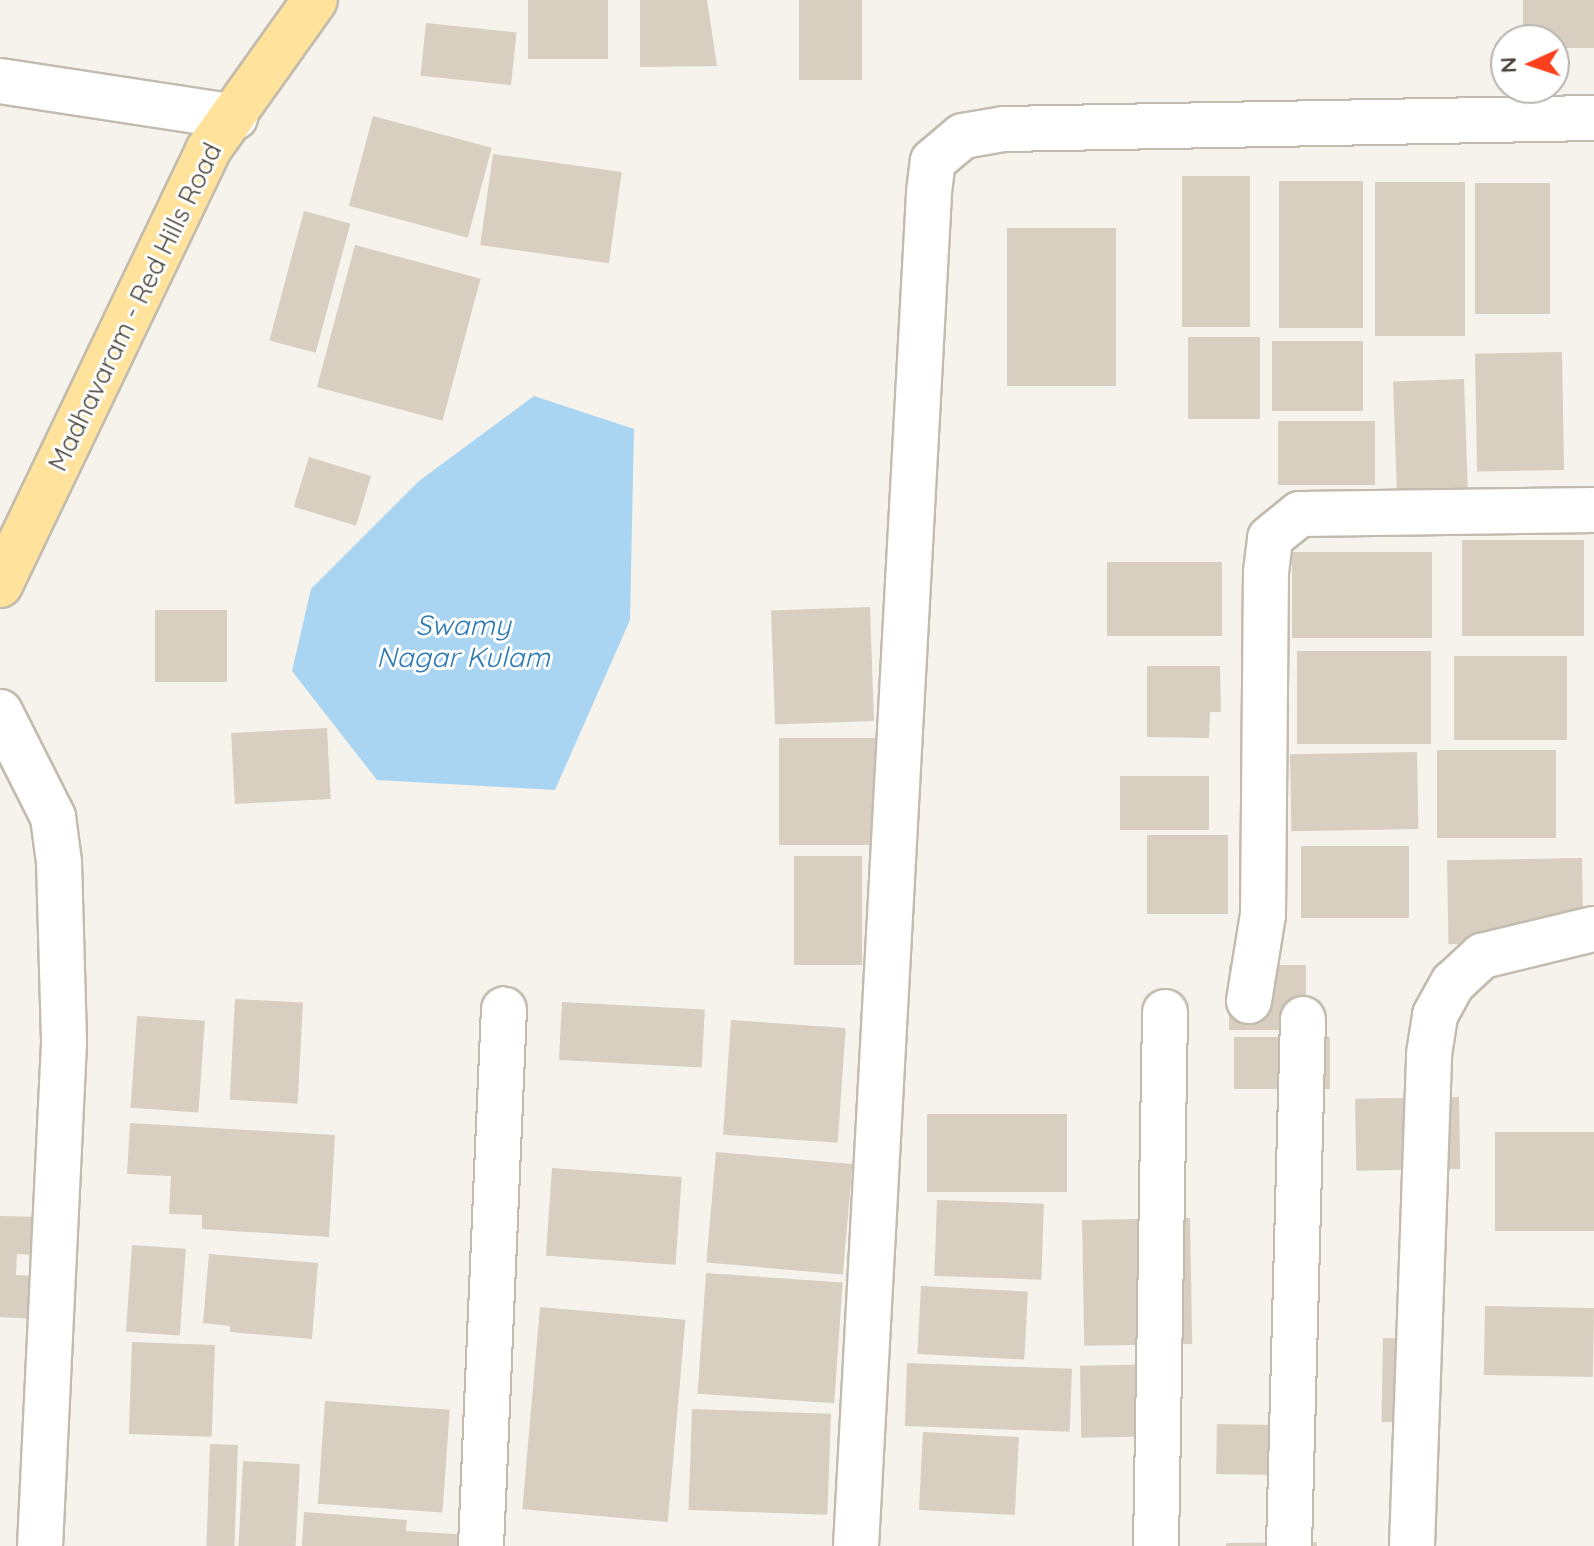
<!DOCTYPE html>
<html>
<head>
<meta charset="utf-8">
<style>
	body { margin:0 }
	#map { position:relative; width:1594px; height:1546px; overflow:hidden; background:#f6f3ec; font-family:Quicksand,sans-serif }
	div>[style] { position:absolute }
	[style*='--x'] { left:calc(var(--x)*1px); top:calc(var(--y)*1px); width:calc(var(--w)*1px); rotate:calc(var(--a)*1deg) }
	.water>* { inset:0; background:#a9d4f2 }
	.building>* { inset:0; background:#d8cfc1; transform-origin:0 0 }
	.roads { filter:drop-shadow(2px 0 #c2bbae) drop-shadow(-2px 0 #c2bbae) drop-shadow(0 2px #c2bbae) drop-shadow(0 -2px #c2bbae) }
	.street>* { height:44px; margin:-22px; padding:0 22px; transform-origin:22px; border-radius:22px; background:#fff }
	.primary>* { height:44px; margin:-22px; padding:0 22px; transform-origin:22px; border-radius:22px; background:#ffe39c }
	span { translate:-50% -50%; white-space:nowrap; text-align:center; line-height:1.15; -webkit-text-stroke:6px #fff; paint-order:stroke }
	.street-label { font-size:26px; color:#4b4439 }
	.water-label { font-size:28px; color:#2e7ab2; font-style:italic }
	.north { position:absolute; left:1490px; top:24px; width:80px; height:80px; box-sizing:border-box; background:#fff; border:2px solid #b7b4b0; border-radius:50%; rotate:267deg; font-size:22px; font-weight:700; line-height:32px; text-align:center; color:#4b4439 }
	.north::after { content:''; display:block; margin:auto; width:28px; height:36px; background:#fc3f1d; clip-path:polygon(50% 0,100% 100%,50% 72%,0 100%) }
</style>
</head>
<body>
<div id="map">
	<div class="water">
		<i style="clip-path:polygon(534px 396px,634px 429px,630px 620px,555px 790px,377px 780px,292px 671px,311px 589px,419px 481px)"></i>
	</div>
	<div class="building">
		<i style="left:528px;top:0;width:80px;height:59px"></i>
		<i style="clip-path:polygon(640px 0,707px 0,717px 66px,640px 67px)"></i>
		<i style="left:799px;top:0;width:63px;height:80px"></i>
		<i style="clip-path:polygon(1523px 0,1594px 0,1594px 48px,1554px 48px,1554px 40px,1523px 40px)"></i>
		<i style="left:426px;top:23px;width:91px;height:53px;rotate:6deg"></i>
		<i style="left:373px;top:116px;width:123px;height:93px;rotate:15deg"></i>
		<i style="left:493px;top:154px;width:130px;height:92px;rotate:8deg"></i>
		<i style="left:1250px;top:176px;width:151px;height:68px;rotate:90deg"></i>
		<i style="left:1279px;top:181px;width:84px;height:147px"></i>
		<i style="left:1465px;top:182px;width:154px;height:90px;rotate:90deg"></i>
		<i style="left:1475px;top:183px;width:75px;height:131px"></i>
		<i style="left:304px;top:211px;width:48px;height:134px;rotate:15deg"></i>
		<i style="left:1007px;top:228px;width:109px;height:158px"></i>
		<i style="left:355px;top:245px;width:130px;height:147px;rotate:15deg"></i>
		<i style="left:1188px;top:337px;width:72px;height:82px"></i>
		<i style="left:1272px;top:341px;width:91px;height:70px"></i>
		<i style="left:1562px;top:352px;width:118px;height:87px;rotate:89deg"></i>
		<i style="left:1464px;top:379px;width:110px;height:71px;rotate:88deg"></i>
		<i style="left:1375px;top:421px;width:64px;height:97px;rotate:90deg"></i>
		<i style="left:309px;top:457px;width:65px;height:52px;rotate:17deg"></i>
		<i style="left:1462px;top:540px;width:122px;height:96px"></i>
		<i style="left:1292px;top:552px;width:140px;height:86px"></i>
		<i style="left:1107px;top:562px;width:115px;height:74px"></i>
		<i style="left:870px;top:607px;width:114px;height:99px;rotate:88deg"></i>
		<i style="left:155px;top:610px;width:72px;height:72px"></i>
		<i style="left:1297px;top:651px;width:134px;height:93px"></i>
		<i style="left:1567px;top:656px;width:84px;height:113px;rotate:90deg"></i>
		<i style="clip-path:polygon(1147px 666px,1220px 666px,1221px 712px,1210px 712px,1209px 738px,1147px 737px)"></i>
		<i style="left:327px;top:728px;width:71px;height:96px;rotate:87deg"></i>
		<i style="left:779px;top:738px;width:96px;height:107px"></i>
		<i style="left:1437px;top:750px;width:119px;height:88px"></i>
		<i style="left:1417px;top:752px;width:77px;height:127px;rotate:89deg"></i>
		<i style="left:1120px;top:776px;width:89px;height:54px"></i>
		<i style="left:1147px;top:835px;width:81px;height:79px"></i>
		<i style="left:1301px;top:846px;width:108px;height:72px"></i>
		<i style="left:794px;top:856px;width:68px;height:109px"></i>
		<i style="left:1582px;top:858px;width:84px;height:135px;rotate:89deg"></i>
		<i style="left:1306px;top:965px;width:65px;height:77px;rotate:90deg"></i>
		<i style="left:235px;top:999px;width:68px;height:101px;rotate:3deg"></i>
		<i style="left:562px;top:1002px;width:143px;height:58px;rotate:3deg"></i>
		<i style="left:137px;top:1016px;width:68px;height:92px;rotate:4deg"></i>
		<i style="left:731px;top:1020px;width:115px;height:115px;rotate:4deg"></i>
		<i style="left:1330px;top:1037px;width:52px;height:96px;rotate:90deg"></i>
		<i style="left:1459px;top:1097px;width:72px;height:104px;rotate:89deg"></i>
		<i style="left:927px;top:1114px;width:140px;height:78px"></i>
		<i style="clip-path:polygon(130px 1123px,335px 1135px,329px 1237px,202px 1229px,202px 1215px,169px 1214px,171px 1176px,127px 1174px)"></i>
		<i style="left:1495px;top:1132px;width:99px;height:99px"></i>
		<i style="left:716px;top:1152px;width:137px;height:111px;rotate:5deg"></i>
		<i style="left:552px;top:1168px;width:130px;height:88px;rotate:4deg"></i>
		<i style="left:937px;top:1200px;width:107px;height:76px;rotate:2deg"></i>
		<i style="clip-path:polygon(0 1216px,38px 1217px,37px 1255px,17px 1254px,16px 1275px,37px 1276px,35px 1319px,0 1317px)"></i>
		<i style="left:1190px;top:1218px;width:126px;height:108px;rotate:89deg"></i>
		<i style="left:132px;top:1245px;width:54px;height:87px;rotate:4deg"></i>
		<i style="clip-path:polygon(209px 1254px,318px 1263px,312px 1339px,230px 1332px,230px 1326px,203px 1323px)"></i>
		<i style="left:706px;top:1273px;width:137px;height:121px;rotate:4deg"></i>
		<i style="left:921px;top:1286px;width:107px;height:68px;rotate:3deg"></i>
		<i style="left:1485px;top:1306px;width:109px;height:69px;rotate:1deg"></i>
		<i style="left:540px;top:1307px;width:146px;height:203px;rotate:5deg"></i>
		<i style="left:1383px;top:1338px;width:48px;height:84px;rotate:1deg"></i>
		<i style="left:132px;top:1342px;width:83px;height:92px;rotate:2deg"></i>
		<i style="left:907px;top:1363px;width:165px;height:63px;rotate:2deg"></i>
		<i style="left:1177px;top:1364px;width:72px;height:97px;rotate:89deg"></i>
		<i style="left:325px;top:1401px;width:125px;height:103px;rotate:4deg"></i>
		<i style="left:692px;top:1409px;width:139px;height:101px;rotate:2deg"></i>
		<i style="left:1217px;top:1424px;width:71px;height:50px;rotate:1deg"></i>
		<i style="left:923px;top:1432px;width:96px;height:78px;rotate:3deg"></i>
		<i style="left:210px;top:1444px;width:28px;height:102px;rotate:2deg"></i>
		<i style="left:243px;top:1461px;width:57px;height:85px;rotate:3deg"></i>
		<i style="clip-path:polygon(304px 1512px,407px 1520px,406px 1531px,470px 1535px,469px 1546px,302px 1546px)"></i>
		<i style="clip-path:polygon(1317px 1542px,1317px 1546px,1226px 1546px,1226px 1543px)"></i>
	</div>
	<div class="roads">
		<div class="street">
			<i style="--x:0;--y:81;--w:238;--a:8.7"></i>
			<i style="--x:0;--y:712;--w:118;--a:63.2"></i>
			<i style="--x:53;--y:817;--w:45;--a:82.4"></i>
			<i style="--x:59;--y:862;--w:181;--a:88.4"></i>
			<i style="--x:64;--y:1043;--w:504;--a:92.73"></i>
			<i style="--x:1249;--y:1001;--w:87;--a:-80.8"></i>
			<i style="--x:1263;--y:915;--w:343;--a:-89.5"></i>
			<i style="--x:1266;--y:572;--w:34;--a:-83"></i>
			<i style="--x:1270;--y:538;--w:38;--a:-39"></i>
			<i style="--x:1300;--y:514;--w:294;--a:-0.8"></i>
			<i style="--x:481;--y:1546;--w:537;--a:-87.55"></i>
			<i style="--x:856;--y:1546;--w:1356;--a:-86.91"></i>
			<i style="--x:929;--y:192;--w:31;--a:-83"></i>
			<i style="--x:933;--y:161;--w:39;--a:-40"></i>
			<i style="--x:963;--y:136;--w:42;--a:-9.7"></i>
			<i style="--x:1004;--y:129;--w:590;--a:-1.07"></i>
			<i style="--x:1156;--y:1546;--w:534;--a:-89.03"></i>
			<i style="--x:1289;--y:1546;--w:527;--a:-88.48"></i>
			<i style="--x:1412;--y:1546;--w:492;--a:-88"></i>
			<i style="--x:1429;--y:1054;--w:39;--a:-81"></i>
			<i style="--x:1435;--y:1015;--w:37;--a:-61"></i>
			<i style="--x:1453;--y:983;--w:40;--a:-43"></i>
			<i style="--x:1482;--y:956;--w:115;--a:-13.6"></i>
		</div>
		<div class="primary">
			<i style="--x:0;--y:585;--w:482;--a:-64.4"></i>
			<i style="--x:208;--y:150;--w:184;--a:-54.5"></i>
		</div>
	</div>
	<div class="street-label">
		<span style="left:135px;top:307px;rotate:-64deg">Madhavaram - Red Hills Road</span>
	</div>
	<div class="water-label">
		<span style="left:463px;top:641px">Swamy<br>Nagar Kulam</span>
	</div>
	<div class="north">N</div>
</div>
</body>
</html>
